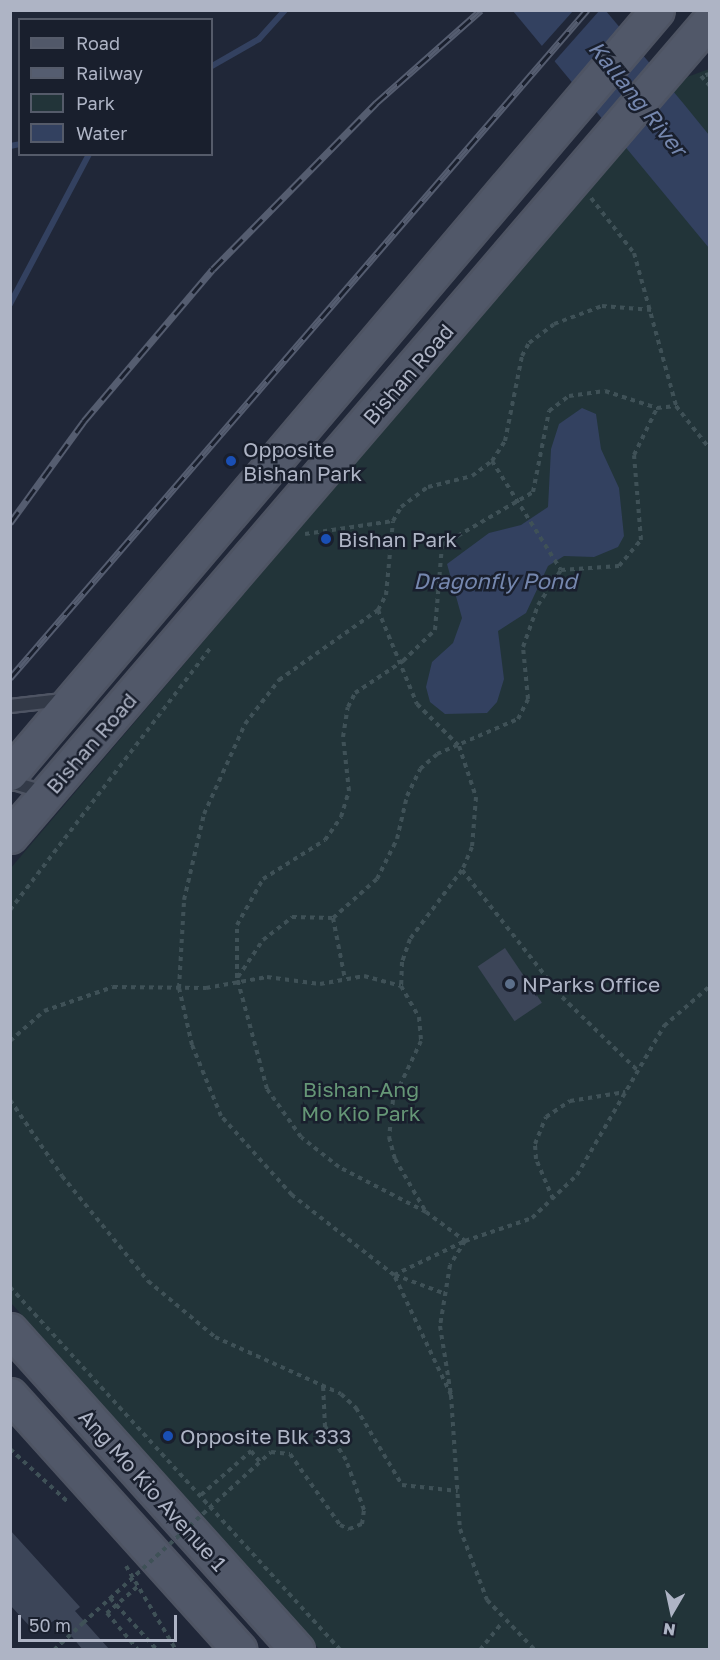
<!DOCTYPE html>
<html>
<head>
<meta charset="utf-8">
<style>
	body { margin:0 }
	#map { position:relative; width:720px; height:1660px; overflow:hidden; background:#202738; font-family:"Golos Text",sans-serif }
	div>[style] { position:absolute }
	[style*='--x'] { left:calc(var(--x)*1px); top:calc(var(--y)*1px); width:calc(var(--w)*1px); rotate:calc(var(--a)*1deg) }
	.green>* { inset:0; background:#223439 }
	.water>* { inset:0; background:#334160 }
	.pier>* { inset:0; background:#202738 }
	.stream>* { height:6px; margin:-3px; padding:0 3px; transform-origin:3px; border-radius:3px; background:#334160 }
	.building>* { inset:0; background:#3c4558; transform-origin:0 0 }
	.path>* { height:4px; margin-top:-2px; transform-origin:0; background:repeating-linear-gradient(90deg,#3f5157 0 4.5px,transparent 0 9px) }
	.roads { filter:drop-shadow(2px 0 #4e5463) drop-shadow(-2px 0 #4e5463) drop-shadow(0 2px #4e5463) drop-shadow(0 -2px #4e5463) }
	.lane>* { height:12px; margin:-6px; padding:0 6px; transform-origin:6px; border-radius:6px; background:#333a48 }
	.primary>* { height:33px; margin:-16.5px; padding:0 16.5px; transform-origin:16.5px; border-radius:16.5px; background:#515869 }
	.rail>* { height:7px; margin-top:-3.5px; transform-origin:0; background:repeating-linear-gradient(90deg,#191f2d 0 14px,#555d70 0 28px); box-sizing:border-box; border-block:2px solid #555d70 }
	.path-bridge>* { height:4px; margin-top:-2px; transform-origin:0; background:repeating-linear-gradient(90deg,#3f5157 0 4.5px,transparent 0 9px) }
	.dots>* { width:16px; height:16px; translate:-50% -50%; box-sizing:border-box; border:3px solid #191f2d; border-radius:50% }
	span { translate:-50% -50%; white-space:nowrap; text-align:center; line-height:1.15; -webkit-text-stroke:5px #191f2d; paint-order:stroke }
	.street-label { font-size:21px; color:#aeb4c5 }
	.poi-label { font-size:21px; color:#aeb4c5 }
	.left { translate:0 -50%; text-align:left }
	.park-label { font-size:21px; color:#659676 }
	.water-label { font-size:22px; color:#7587ae; font-style:italic }
	.frame { position:absolute; inset:0; border:12px solid #aeb4c5; pointer-events:none }
	.legend { position:absolute; left:18px; top:18px; width:195px; height:138px; box-sizing:border-box; background:#191f2d; border:2px solid #555b6a; margin:0; padding:8px 10px; list-style:none; font-size:18px; color:#aeb4c5 }
	.legend li { display:flex; align-items:center; gap:12px; height:30px }
	.legend b { width:30px; border:2px solid #555b6a }
	.north { position:absolute; left:642px; top:1582px; width:60px; height:60px; -webkit-text-stroke:4px #191f2d; paint-order:stroke; rotate:189deg; font-size:16px; font-weight:700; line-height:24px; text-align:center; color:#aeb4c5 }
	.north::after { content:''; display:block; margin:auto; width:21px; height:27px; background:#aeb4c5; clip-path:polygon(50% 0,100% 100%,50% 72%,0 100%) }
	.scale { position:absolute; left:18px; top:1615px; width:159px; height:27px; box-sizing:border-box; border:3px solid #aeb4c5; border-top:0; padding-left:8px; font-size:18px; line-height:21px; white-space:nowrap; color:#aeb4c5; -webkit-text-stroke:4px #191f2d; paint-order:stroke }
</style>
</head>
<body>
<div id="map">
	<div class="green">
		<i style="clip-path:polygon(709px 69px,709px 1649px,319px 1649px,11px 1303px,10px 869px,596px 179px,687px 77px)"></i>
	</div>
	<div class="water">
		<i style="clip-path:polygon(513px 11px,606px 11px,683px 103px,709px 135px,709px 248px)"></i>
		<i style="clip-path:polygon(582px 408px,596px 414px,601px 449px,619px 488px,624px 536px,618px 547px,594px 557px,564px 556px,548px 566px,526px 613px,498px 631px,504px 679px,497px 702px,487px 713px,445px 714px,430px 702px,426px 687px,432px 662px,453px 643px,462px 618px,447px 564px,489px 533px,521px 525px,548px 507px,551px 449px,559px 424px)"></i>
	</div>
	<div class="pier">
		<i style="clip-path:polygon(573px 11px,599px 11px,553px 63px,540px 48px)"></i>
	</div>
	<div class="stream">
		<i style="--x:212;--y:66;--w:54;--a:-29.9"></i>
		<i style="--x:259;--y:39;--w:39;--a:-48"></i>
		<i style="--x:10;--y:146;--w:10;--a:-11"></i>
		<i style="--x:10;--y:304;--w:170;--a:-62.2"></i>
	</div>
	<div class="building">
		<i style="left:505px;top:948px;width:66px;height:33px;rotate:56deg"></i>
		<i style="clip-path:polygon(10px 1530px,80px 1607px,75px 1611px,110px 1650px,83px 1650px,57px 1619px,35px 1632px,10px 1605px)"></i>
	</div>
	<div class="path">
		<i style="--x:710;--y:74;--w:9;--a:167"></i>
		<i style="--x:701;--y:76;--w:13;--a:48"></i>
		<i style="--x:591;--y:198;--w:70;--a:52"></i>
		<i style="--x:634;--y:253;--w:159;--a:74.6"></i>
		<i style="--x:676;--y:406;--w:55;--a:51.7"></i>
		<i style="--x:492;--y:461;--w:129;--a:57.7"></i>
		<i style="--x:305;--y:534;--w:89;--a:-8.4"></i>
		<i style="--x:378;--y:610;--w:102;--a:67.5"></i>
		<i style="--x:417;--y:704;--w:59;--a:45"></i>
		<i style="--x:459;--y:746;--w:54;--a:71.6"></i>
		<i style="--x:476;--y:797;--w:50;--a:94.6"></i>
		<i style="--x:472;--y:847;--w:25;--a:113"></i>
		<i style="--x:462;--y:870;--w:86;--a:127"></i>
		<i style="--x:410;--y:939;--w:24;--a:109"></i>
		<i style="--x:402;--y:962;--w:24;--a:92"></i>
		<i style="--x:401;--y:986;--w:36;--a:60"></i>
		<i style="--x:419;--y:1017;--w:24;--a:85"></i>
		<i style="--x:421;--y:1041;--w:65;--a:115.4"></i>
		<i style="--x:393;--y:1100;--w:37;--a:96"></i>
		<i style="--x:389;--y:1137;--w:23;--a:75"></i>
		<i style="--x:395;--y:1159;--w:61;--a:59.7"></i>
		<i style="--x:426;--y:1212;--w:49;--a:36.6"></i>
		<i style="--x:465;--y:1241;--w:28;--a:122"></i>
		<i style="--x:450;--y:1265;--w:62;--a:99.3"></i>
		<i style="--x:440;--y:1326;--w:70;--a:80.9"></i>
		<i style="--x:451;--y:1395;--w:134;--a:86.2"></i>
		<i style="--x:460;--y:1529;--w:76;--a:69.2"></i>
		<i style="--x:487;--y:1600;--w:69;--a:46.2"></i>
		<i style="--x:462;--y:870;--w:162;--a:51.8"></i>
		<i style="--x:562;--y:997;--w:106;--a:44.2"></i>
		<i style="--x:10;--y:910;--w:330;--a:-52.6"></i>
		<i style="--x:333;--y:918;--w:62;--a:78.9"></i>
		<i style="--x:238;--y:977;--w:45;--a:-56"></i>
		<i style="--x:263;--y:940;--w:37;--a:-38"></i>
		<i style="--x:292;--y:917;--w:41;--a:1.4"></i>
		<i style="--x:333;--y:918;--w:59;--a:-41.6"></i>
		<i style="--x:377;--y:879;--w:45;--a:-63.4"></i>
		<i style="--x:397;--y:839;--w:44;--a:-76.9"></i>
		<i style="--x:407;--y:796;--w:30;--a:-64"></i>
		<i style="--x:420;--y:769;--w:23;--a:-41"></i>
		<i style="--x:437;--y:754;--w:88;--a:-23.4"></i>
		<i style="--x:518;--y:719;--w:22;--a:-63"></i>
		<i style="--x:528;--y:699;--w:52;--a:-95.5"></i>
		<i style="--x:523;--y:647;--w:45;--a:-70.3"></i>
		<i style="--x:538;--y:605;--w:42;--a:-56.7"></i>
		<i style="--x:561;--y:570;--w:58;--a:-3.9"></i>
		<i style="--x:619;--y:566;--w:34;--a:-50"></i>
		<i style="--x:641;--y:540;--w:85;--a:-94.7"></i>
		<i style="--x:634;--y:455;--w:52;--a:-63.9"></i>
		<i style="--x:10;--y:1041;--w:45;--a:-41.4"></i>
		<i style="--x:44;--y:1011;--w:73;--a:-19.2"></i>
		<i style="--x:113;--y:987;--w:93;--a:0.6"></i>
		<i style="--x:206;--y:988;--w:62;--a:-10.2"></i>
		<i style="--x:267;--y:977;--w:53;--a:7.5"></i>
		<i style="--x:320;--y:984;--w:45;--a:-10.3"></i>
		<i style="--x:364;--y:976;--w:38;--a:15"></i>
		<i style="--x:10;--y:1100;--w:92;--a:55.6"></i>
		<i style="--x:62;--y:1176;--w:136;--a:50.7"></i>
		<i style="--x:148;--y:1281;--w:87;--a:39.9"></i>
		<i style="--x:215;--y:1337;--w:138;--a:24.3"></i>
		<i style="--x:341;--y:1394;--w:21;--a:43"></i>
		<i style="--x:356;--y:1408;--w:90;--a:59.1"></i>
		<i style="--x:402;--y:1485;--w:56;--a:6.1"></i>
		<i style="--x:553;--y:1199;--w:43;--a:-113"></i>
		<i style="--x:536;--y:1159;--w:15;--a:-94"></i>
		<i style="--x:535;--y:1144;--w:29;--a:-68"></i>
		<i style="--x:546;--y:1117;--w:29;--a:-34"></i>
		<i style="--x:570;--y:1101;--w:56;--a:-9.3"></i>
		<i style="--x:426;--y:1212;--w:98;--a:-152.7"></i>
		<i style="--x:339;--y:1167;--w:48;--a:-141.7"></i>
		<i style="--x:301;--y:1137;--w:59;--a:-125.3"></i>
		<i style="--x:267;--y:1089;--w:115;--a:-105.1"></i>
		<i style="--x:237;--y:978;--w:53;--a:-90"></i>
		<i style="--x:237;--y:925;--w:53;--a:-60.5"></i>
		<i style="--x:263;--y:879;--w:73;--a:-32.2"></i>
		<i style="--x:325;--y:840;--w:28;--a:-55"></i>
		<i style="--x:341;--y:817;--w:27;--a:-73"></i>
		<i style="--x:349;--y:791;--w:54;--a:-96.3"></i>
		<i style="--x:343;--y:737;--w:30;--a:-81"></i>
		<i style="--x:348;--y:707;--w:16;--a:-63"></i>
		<i style="--x:355;--y:693;--w:58;--a:-33.7"></i>
		<i style="--x:403;--y:661;--w:45;--a:-44.1"></i>
		<i style="--x:435;--y:630;--w:85;--a:-85.3"></i>
		<i style="--x:442;--y:545;--w:105;--a:-30.2"></i>
		<i style="--x:533;--y:492;--w:83;--a:-78.8"></i>
		<i style="--x:549;--y:411;--w:25;--a:-37"></i>
		<i style="--x:569;--y:396;--w:36;--a:-8"></i>
		<i style="--x:605;--y:391;--w:55;--a:18.1"></i>
		<i style="--x:657;--y:408;--w:19;--a:-6"></i>
		<i style="--x:394;--y:1275;--w:79;--a:-25.6"></i>
		<i style="--x:465;--y:1241;--w:71;--a:-18.9"></i>
		<i style="--x:532;--y:1218;--w:62;--a:-43.7"></i>
		<i style="--x:577;--y:1175;--w:173;--a:-59.7"></i>
		<i style="--x:664;--y:1026;--w:61;--a:-41"></i>
		<i style="--x:395;--y:1275;--w:51;--a:20.6"></i>
		<i style="--x:10;--y:1287;--w:491;--a:47.7"></i>
		<i style="--x:451;--y:1395;--w:133;--a:-115.4"></i>
		<i style="--x:394;--y:1275;--w:130;--a:-141.9"></i>
		<i style="--x:292;--y:1195;--w:106;--a:-131.9"></i>
		<i style="--x:221;--y:1116;--w:77;--a:-112.2"></i>
		<i style="--x:192;--y:1045;--w:58;--a:-102.8"></i>
		<i style="--x:179;--y:988;--w:88;--a:-86.7"></i>
		<i style="--x:184;--y:900;--w:88;--a:-76.9"></i>
		<i style="--x:204;--y:814;--w:99;--a:-65.5"></i>
		<i style="--x:245;--y:724;--w:56;--a:-52.3"></i>
		<i style="--x:279;--y:680;--w:121;--a:-35.3"></i>
		<i style="--x:378;--y:610;--w:17;--a:-62"></i>
		<i style="--x:386;--y:595;--w:74;--a:-84.6"></i>
		<i style="--x:393;--y:521;--w:16;--a:-60"></i>
		<i style="--x:401;--y:507;--w:34;--a:-37"></i>
		<i style="--x:428;--y:487;--w:45;--a:-14"></i>
		<i style="--x:472;--y:476;--w:25;--a:-37"></i>
		<i style="--x:492;--y:461;--w:24;--a:-57"></i>
		<i style="--x:505;--y:441;--w:87;--a:-78.7"></i>
		<i style="--x:522;--y:356;--w:15;--a:-62"></i>
		<i style="--x:529;--y:343;--w:31;--a:-37"></i>
		<i style="--x:554;--y:324;--w:51;--a:-20.6"></i>
		<i style="--x:602;--y:306;--w:50;--a:4.6"></i>
		<i style="--x:10;--y:1449;--w:77;--a:42.4"></i>
		<i style="--x:271;--y:1452;--w:19;--a:6"></i>
		<i style="--x:290;--y:1454;--w:87;--a:54.8"></i>
		<i style="--x:340;--y:1525;--w:10;--a:24"></i>
		<i style="--x:349;--y:1529;--w:14;--a:-21"></i>
		<i style="--x:362;--y:1524;--w:14;--a:-82"></i>
		<i style="--x:364;--y:1510;--w:53;--a:-109.8"></i>
		<i style="--x:346;--y:1460;--w:39;--a:-122"></i>
		<i style="--x:325;--y:1427;--w:42;--a:-92.7"></i>
		<i style="--x:201;--y:1495;--w:67;--a:-41.3"></i>
		<i style="--x:251;--y:1451;--w:14;--a:51"></i>
		<i style="--x:126;--y:1566;--w:98;--a:59.2"></i>
		<i style="--x:137;--y:1587;--w:40;--a:139"></i>
		<i style="--x:107;--y:1613;--w:48;--a:50"></i>
		<i style="--x:54;--y:1650;--w:40;--a:-43"></i>
		<i style="--x:480;--y:1650;--w:36;--a:-51"></i>
	</div>
	<div class="roads">
		<div class="lane">
			<i style="--x:10;--y:706;--w:53;--a:-6.5"></i>
			<i style="--x:10;--y:782;--w:35;--a:16"></i>
		</div>
		<div class="primary">
			<i style="--x:10;--y:773;--w:1000;--a:-49.7"></i>
			<i style="--x:10;--y:836;--w:1075;--a:-49.38"></i>
			<i style="--x:10;--y:1330;--w:430;--a:48.1"></i>
			<i style="--x:10;--y:1395;--w:343;--a:48"></i>
		</div>
	</div>
	<div class="rail">
		<i style="--x:10;--y:523;--w:126;--a:-54"></i>
		<i style="--x:84;--y:421;--w:199;--a:-49.7"></i>
		<i style="--x:213;--y:269;--w:233;--a:-45.5"></i>
		<i style="--x:376;--y:103;--w:140;--a:-41.5"></i>
		<i style="--x:10;--y:678;--w:883;--a:-49.18"></i>
	</div>
	<div class="path-bridge">
		<i style="--x:110;--y:1598;--w:70;--a:47.9"></i>
		<i style="--x:83;--y:1623;--w:254;--a:-42.3"></i>
	</div>
	<div class="dots">
		<i style="left:231px;top:461px;background:#1a4fb4"></i>
		<i style="left:326px;top:539px;background:#1a4fb4"></i>
		<i style="left:510px;top:984px;background:#5c6f8a"></i>
		<i style="left:168px;top:1436px;background:#1a4fb4"></i>
	</div>
	<div class="street-label">
		<span style="left:408px;top:374px;rotate:-49deg">Bishan Road</span>
		<span style="left:91px;top:743px;rotate:-49deg">Bishan Road</span>
		<span style="left:153px;top:1490px;rotate:48deg">Ang Mo Kio Avenue 1</span>
	</div>
	<div class="poi-label">
		<span class="left" style="left:243px;top:461px">Opposite<br>Bishan Park</span>
		<span class="left" style="left:338px;top:539px">Bishan Park</span>
		<span class="left" style="left:522px;top:984px">NParks Office</span>
		<span class="left" style="left:180px;top:1436px">Opposite Blk 333</span>
	</div>
	<div class="park-label">
		<span style="left:361px;top:1101px">Bishan-Ang<br>Mo Kio Park</span>
	</div>
	<div class="water-label">
		<span style="left:638px;top:98px;rotate:51deg">Kallang River</span>
		<span style="left:495px;top:581px">Dragonfly Pond</span>
	</div>
	<div class="frame"></div>
	<ul class="legend">
	<li><b style="height:8px;background:#515869"></b>Road</li>
	<li><b style="height:8px;background:#555d70"></b>Railway</li>
	<li><b style="height:16px;background:#223439"></b>Park</li>
	<li><b style="height:16px;background:#334160"></b>Water</li>
	</ul>
	<div class="north">N</div>
	<div class="scale">50 m</div>
</div>
</body>
</html>
